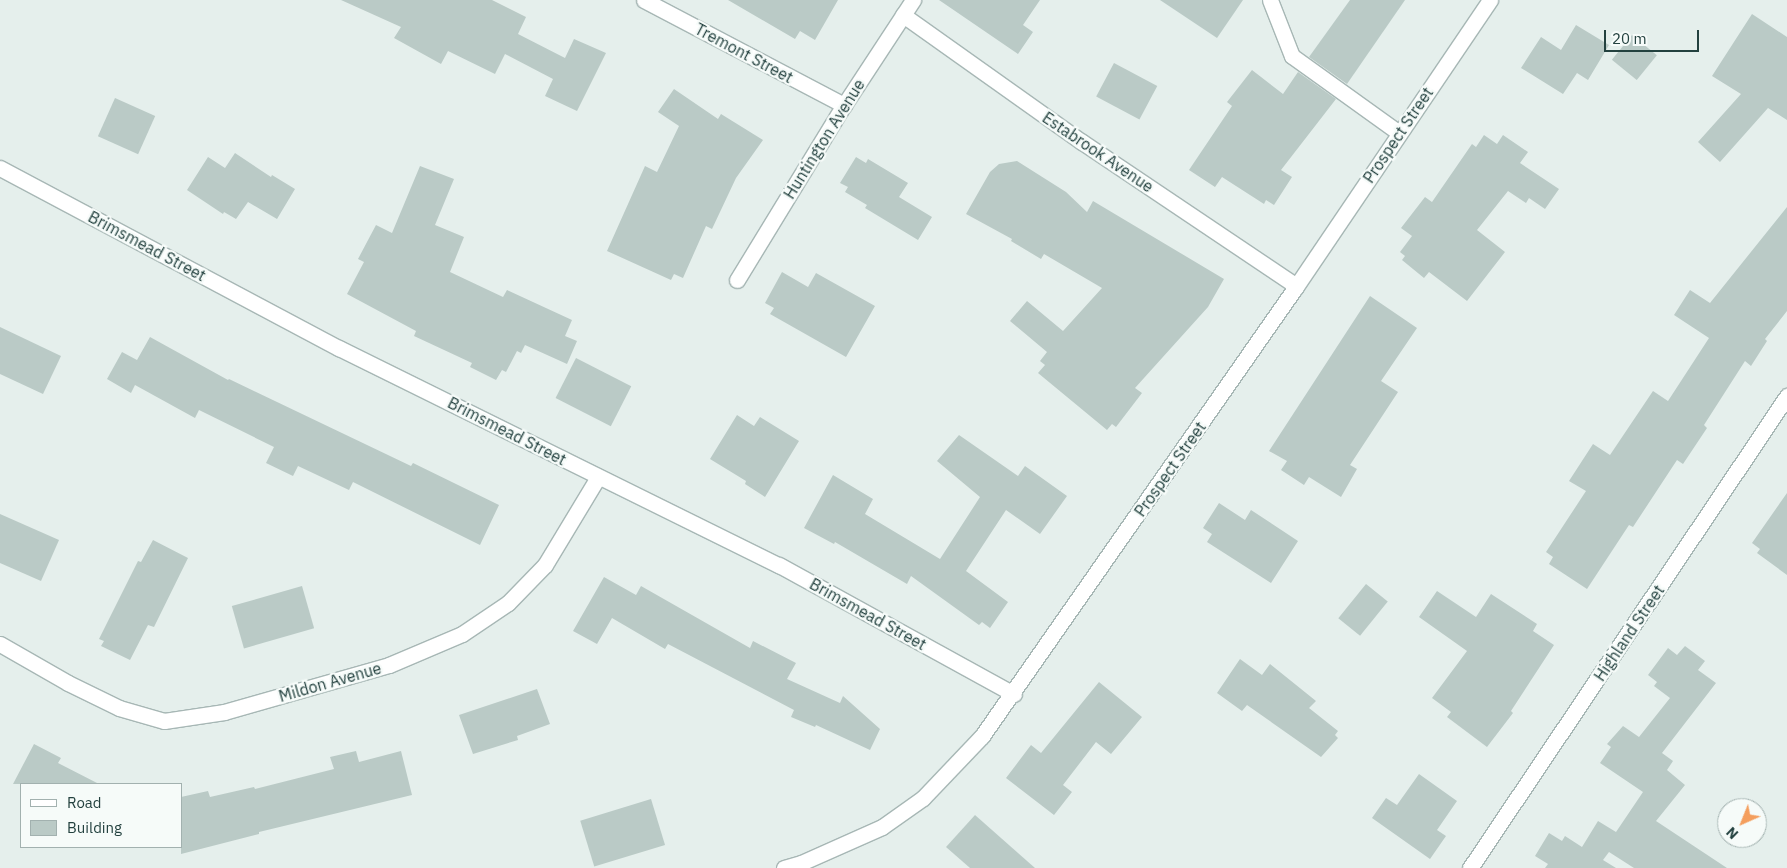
<!DOCTYPE html>
<html>
<head>
<meta charset="utf-8">
<style>
	body { margin:0 }
	#map { position:relative; width:1787px; height:868px; overflow:hidden; background:#e5efec; font-family:"IBM Plex Sans",sans-serif }
	div>[style] { position:absolute }
	[style*='--x'] { left:calc(var(--x)*1px); top:calc(var(--y)*1px); width:calc(var(--w)*1px); rotate:calc(var(--a)*1deg) }
	.building>* { inset:0; background:#bacac6; transform-origin:0 0 }
	.roads { filter:drop-shadow(1px 0 #a7b7b5) drop-shadow(-1px 0 #a7b7b5) drop-shadow(0 1px #a7b7b5) drop-shadow(0 -1px #a7b7b5) }
	.minor>* { height:15px; margin:-7.5px; padding:0 7.5px; transform-origin:7.5px; border-radius:7.5px; background:#fff }
	.tertiary>* { height:15px; margin:-7.5px; padding:0 7.5px; transform-origin:7.5px; border-radius:7.5px; background:#fff }
	.secondary>* { height:15px; margin:-7.5px; padding:0 7.5px; transform-origin:7.5px; border-radius:7.5px; background:#fff }
	span { translate:-50% -50%; white-space:nowrap; text-align:center; line-height:1.15; -webkit-text-stroke:4.5px #f6fbf9; paint-order:stroke }
	.street-label { font-size:16px; color:#23413f }
	.legend { position:absolute; left:20px; top:783px; width:162px; height:65px; box-sizing:border-box; background:#f6fbf9; border:1px solid #a2b1af; margin:0; padding:6px 9px; list-style:none; font-size:15px; color:#23413f }
	.legend li { display:flex; align-items:center; gap:10px; height:25px }
	.legend b { width:25px; border:1px solid #a2b1af }
	.north { position:absolute; left:1717px; top:798px; width:50px; height:50px; box-sizing:border-box; background:#f6fbf9; border:1px solid #a2b1af; border-radius:50%; rotate:224deg; font-size:14px; font-weight:700; line-height:20px; text-align:center; color:#23413f }
	.north::after { content:''; display:block; margin:auto; width:18px; height:22px; background:#f49e5d; clip-path:polygon(50% 0,100% 100%,50% 72%,0 100%) }
	.scale { position:absolute; left:1604px; top:30px; width:95px; height:22px; box-sizing:border-box; border:2px solid #23413f; border-top:0; padding-left:6px; font-size:15px; line-height:18px; white-space:nowrap; color:#23413f; -webkit-text-stroke:4px #f6fbf9; paint-order:stroke }
</style>
</head>
<body>
<div id="map">
	<div class="building">
		<i style="clip-path:polygon(341px 0,492px 0,526px 17px,518px 34px,565px 58px,574px 39px,606px 53px,577px 111px,545px 96px,553px 79px,505px 54px,495px 74px,448px 51px,441px 64px,394px 38px,401px 27px)"></i>
		<i style="clip-path:polygon(728px 0,838px 0,815px 40px,800px 31px,795px 39px)"></i>
		<i style="clip-path:polygon(939px 0,1040px 0,1023px 25px,1033px 32px,1018px 54px)"></i>
		<i style="clip-path:polygon(1160px 0,1243px 0,1217px 38px)"></i>
		<i style="clip-path:polygon(1350px 0,1405px 0,1347px 84px,1309px 57px)"></i>
		<i style="clip-path:polygon(1752px 14px,1787px 37px,1787px 120px,1768px 108px,1720px 162px,1698px 142px,1741px 94px,1712px 76px)"></i>
		<i style="clip-path:polygon(1576px 25px,1609px 45px,1588px 80px,1577px 73px,1563px 94px,1521px 68px,1541px 37px,1561px 50px)"></i>
		<i style="left:1632px;top:35px;width:32px;height:32px;rotate:39deg"></i>
		<i style="left:1114px;top:63px;width:49px;height:38px;rotate:28deg"></i>
		<i style="clip-path:polygon(1252px 70px,1283px 94px,1298px 72px,1336px 99px,1281px 170px,1292px 177px,1274px 205px,1266px 200px,1264px 204px,1222px 177px,1215px 187px,1189px 170px,1232px 106px,1227px 102px)"></i>
		<i style="clip-path:polygon(674px 89px,718px 119px,721px 114px,763px 140px,736px 178px,712px 229px,706px 226px,683px 278px,674px 274px,671px 280px,607px 251px,645px 166px,657px 172px,679px 126px,658px 112px)"></i>
		<i style="left:115px;top:98px;width:44px;height:42px;rotate:24deg"></i>
		<i style="clip-path:polygon(1484px 135px,1497px 144px,1503px 135px,1528px 152px,1520px 163px,1559px 189px,1545px 209px,1529px 198px,1526px 203px,1508px 191px,1477px 230px,1505px 252px,1467px 301px,1429px 272px,1424px 278px,1402px 260px,1405px 256px,1400px 252px,1412px 236px,1401px 228px,1425px 197px,1432px 202px,1472px 144px,1476px 147px)"></i>
		<i style="clip-path:polygon(235px 153px,271px 177px,272px 175px,295px 189px,277px 219px,248px 202px,236px 219px,224px 212px,223px 214px,187px 190px,208px 157px,225px 168px)"></i>
		<i style="clip-path:polygon(856px 157px,866px 163px,868px 159px,908px 183px,899px 197px,932px 217px,918px 240px,865px 208px,867px 205px,845px 192px,848px 187px,840px 183px)"></i>
		<i style="clip-path:polygon(1017px 161px,1066px 192px,1087px 212px,1093px 201px,1224px 279px,1208px 307px,1135px 388px,1142px 393px,1116px 427px,1112px 424px,1107px 430px,1038px 373px,1045px 365px,1040px 361px,1047px 352px,1010px 321px,1027px 301px,1063px 331px,1102px 288px,1044px 254px,1041px 259px,1011px 241px,1012px 239px,966px 214px,990px 172px,999px 164px)"></i>
		<i style="clip-path:polygon(420px 166px,454px 179px,435px 225px,464px 237px,450px 272px,503px 297px,507px 290px,572px 320px,565px 336px,577px 341px,567px 364px,525px 345px,521px 353px,517px 351px,506px 372px,502px 370px,496px 380px,470px 367px,472px 363px,414px 336px,416px 331px,347px 294px,364px 262px,358px 259px,376px 225px,392px 233px)"></i>
		<i style="clip-path:polygon(1787px 207px,1787px 311px,1765px 339px,1767px 341px,1751px 366px,1745px 361px,1704px 425px,1707px 428px,1683px 464px,1677px 460px,1633px 527px,1629px 525px,1587px 589px,1549px 564px,1553px 557px,1546px 552px,1586px 491px,1569px 481px,1593px 444px,1610px 455px,1653px 391px,1668px 401px,1709px 338px,1674px 315px,1690px 290px,1710px 303px)"></i>
		<i style="clip-path:polygon(782px 272px,808px 287px,816px 273px,875px 306px,846px 357px,770px 314px,774px 308px,765px 303px)"></i>
		<i style="clip-path:polygon(1370px 296px,1417px 328px,1381px 381px,1398px 392px,1350px 465px,1357px 469px,1341px 497px,1309px 477px,1304px 485px,1281px 470px,1287px 461px,1269px 451px)"></i>
		<i style="clip-path:polygon(0 327px,61px 356px,43px 394px,0 374px)"></i>
		<i style="clip-path:polygon(150px 337px,228px 380px,229px 379px,411px 466px,413px 463px,499px 505px,480px 545px,353px 482px,349px 490px,298px 466px,293px 476px,266px 463px,274px 447px,199px 410px,195px 418px,135px 385px,131px 393px,107px 379px,122px 352px,137px 360px)"></i>
		<i style="left:576px;top:358px;width:62px;height:45px;rotate:27deg"></i>
		<i style="clip-path:polygon(737px 415px,754px 426px,760px 417px,799px 441px,765px 497px,745px 484px,746px 481px,710px 459px)"></i>
		<i style="clip-path:polygon(959px 435px,1018px 476px,1025px 466px,1067px 496px,1040px 534px,1006px 510px,966px 571px,1008px 602px,990px 628px,982px 622px,979px 625px,911px 576px,907px 584px,835px 542px,834px 544px,804px 528px,833px 475px,873px 499px,865px 514px,940px 559px,980px 497px,937px 461px)"></i>
		<i style="clip-path:polygon(1787px 493px,1787px 575px,1757px 553px,1760px 549px,1752px 543px)"></i>
		<i style="clip-path:polygon(1219px 503px,1245px 520px,1251px 510px,1298px 541px,1271px 583px,1207px 542px,1212px 534px,1203px 528px)"></i>
		<i style="clip-path:polygon(0 514px,59px 540px,41px 581px,0 563px)"></i>
		<i style="clip-path:polygon(153px 540px,188px 558px,154px 627px,148px 625px,130px 660px,101px 646px,104px 641px,99px 639px,138px 561px,141px 562px)"></i>
		<i style="clip-path:polygon(604px 577px,636px 595px,641px 586px,750px 648px,753px 641px,796px 663px,787px 679px,840px 703px,843px 696px,880px 729px,870px 750px,816px 725px,815px 727px,791px 717px,794px 710px,668px 644px,665px 649px,612px 618px,597px 644px,573px 631px)"></i>
		<i style="left:1366px;top:584px;width:28px;height:44px;rotate:39deg"></i>
		<i style="left:302px;top:586px;width:44px;height:73px;rotate:74deg"></i>
		<i style="clip-path:polygon(1437px 591px,1476px 617px,1491px 594px,1537px 624px,1533px 631px,1554px 645px,1511px 711px,1513px 713px,1487px 747px,1447px 717px,1451px 712px,1432px 698px,1467px 651px,1419px 617px)"></i>
		<i style="clip-path:polygon(1685px 646px,1705px 661px,1698px 670px,1716px 683px,1662px 753px,1673px 761px,1667px 770px,1685px 785px,1656px 821px,1727px 868px,1634px 868px,1609px 852px,1603px 860px,1616px 868px,1545px 868px,1548px 864px,1535px 856px,1549px 833px,1562px 841px,1565px 836px,1582px 847px,1598px 821px,1616px 832px,1643px 792px,1600px 763px,1611px 747px,1607px 744px,1623px 726px,1639px 737px,1670px 698px,1654px 686px,1657px 682px,1648px 675px,1668px 648px,1677px 655px)"></i>
		<i style="clip-path:polygon(1240px 659px,1262px 675px,1270px 664px,1316px 701px,1309px 708px,1338px 731px,1335px 735px,1338px 738px,1321px 757px,1247px 705px,1242px 711px,1217px 693px)"></i>
		<i style="clip-path:polygon(1099px 682px,1142px 717px,1111px 754px,1096px 742px,1063px 785px,1072px 792px,1054px 815px,1006px 778px,1031px 745px,1041px 753px)"></i>
		<i style="clip-path:polygon(537px 689px,550px 724px,517px 736px,518px 740px,473px 754px,459px 715px)"></i>
		<i style="clip-path:polygon(34px 744px,61px 758px,58px 763px,99px 784px,13px 784px)"></i>
		<i style="clip-path:polygon(356px 751px,359px 762px,401px 751px,412px 795px,259px 832px,259px 834px,181px 854px,181px 797px,208px 791px,210px 797px,254px 787px,255px 789px,334px 769px,330px 757px)"></i>
		<i style="clip-path:polygon(1419px 774px,1457px 801px,1437px 830px,1446px 836px,1430px 859px,1372px 818px,1386px 798px,1397px 805px)"></i>
		<i style="left:651px;top:799px;width:48px;height:74px;rotate:73deg"></i>
		<i style="clip-path:polygon(975px 815px,1035px 868px,970px 868px,946px 847px)"></i>
	</div>
	<div class="roads">
		<div class="minor">
			<i style="--x:644;--y:0;--w:226;--a:27.7"></i>
			<i style="--x:1270;--y:0;--w:60;--a:68.6"></i>
			<i style="--x:1292;--y:56;--w:132;--a:35.7"></i>
			<i style="--x:903;--y:15;--w:219;--a:35.4"></i>
			<i style="--x:1082;--y:142;--w:258;--a:33.9"></i>
			<i style="--x:0;--y:168;--w:384;--a:28"></i>
			<i style="--x:339;--y:348;--w:491;--a:26.3"></i>
			<i style="--x:779;--y:565;--w:268;--a:28.8"></i>
			<i style="--x:737;--y:280;--w:205;--a:-58.6"></i>
			<i style="--x:844;--y:105;--w:126;--a:-56.7"></i>
			<i style="--x:0;--y:644;--w:78;--a:29.8"></i>
			<i style="--x:68;--y:683;--w:57;--a:26.1"></i>
			<i style="--x:119;--y:708;--w:47;--a:16.1"></i>
			<i style="--x:164;--y:721;--w:61;--a:-8.5"></i>
			<i style="--x:224;--y:712;--w:172;--a:-15.9"></i>
			<i style="--x:389;--y:665;--w:79;--a:-23"></i>
			<i style="--x:462;--y:634;--w:55;--a:-34"></i>
			<i style="--x:508;--y:603;--w:53;--a:-45.8"></i>
			<i style="--x:545;--y:565;--w:103;--a:-58.9"></i>
		</div>
		<div class="tertiary">
			<i style="--x:1470;--y:868;--w:569;--a:-56.11"></i>
		</div>
		<div class="secondary">
			<i style="--x:784;--y:868;--w:18;--a:-16"></i>
			<i style="--x:801;--y:863;--w:89;--a:-24"></i>
			<i style="--x:882;--y:827;--w:50;--a:-35.3"></i>
			<i style="--x:923;--y:798;--w:86;--a:-46.4"></i>
			<i style="--x:982;--y:736;--w:547;--a:-55.06"></i>
			<i style="--x:1295;--y:288;--w:348;--a:-55.9"></i>
		</div>
	</div>
	<div class="street-label">
		<span style="left:744px;top:53px;rotate:28deg">Tremont Street</span>
		<span style="left:1398px;top:135px;rotate:-56deg">Prospect Street</span>
		<span style="left:824px;top:139px;rotate:-58deg">Huntington Avenue</span>
		<span style="left:1098px;top:152px;rotate:34deg">Estabrook Avenue</span>
		<span style="left:147px;top:246px;rotate:28deg">Brimsmead Street</span>
		<span style="left:507px;top:431px;rotate:27deg">Brimsmead Street</span>
		<span style="left:1170px;top:469px;rotate:-55deg">Prospect Street</span>
		<span style="left:868px;top:614px;rotate:29deg">Brimsmead Street</span>
		<span style="left:1629px;top:633px;rotate:-56deg">Highland Street</span>
		<span style="left:330px;top:682px;rotate:-16deg">Mildon Avenue</span>
	</div>
	<ul class="legend">
	<li><b style="height:6px;background:#fff"></b>Road</li>
	<li><b style="height:14px;background:#bacac6"></b>Building</li>
	</ul>
	<div class="north">N</div>
	<div class="scale">20 m</div>
</div>
</body>
</html>
